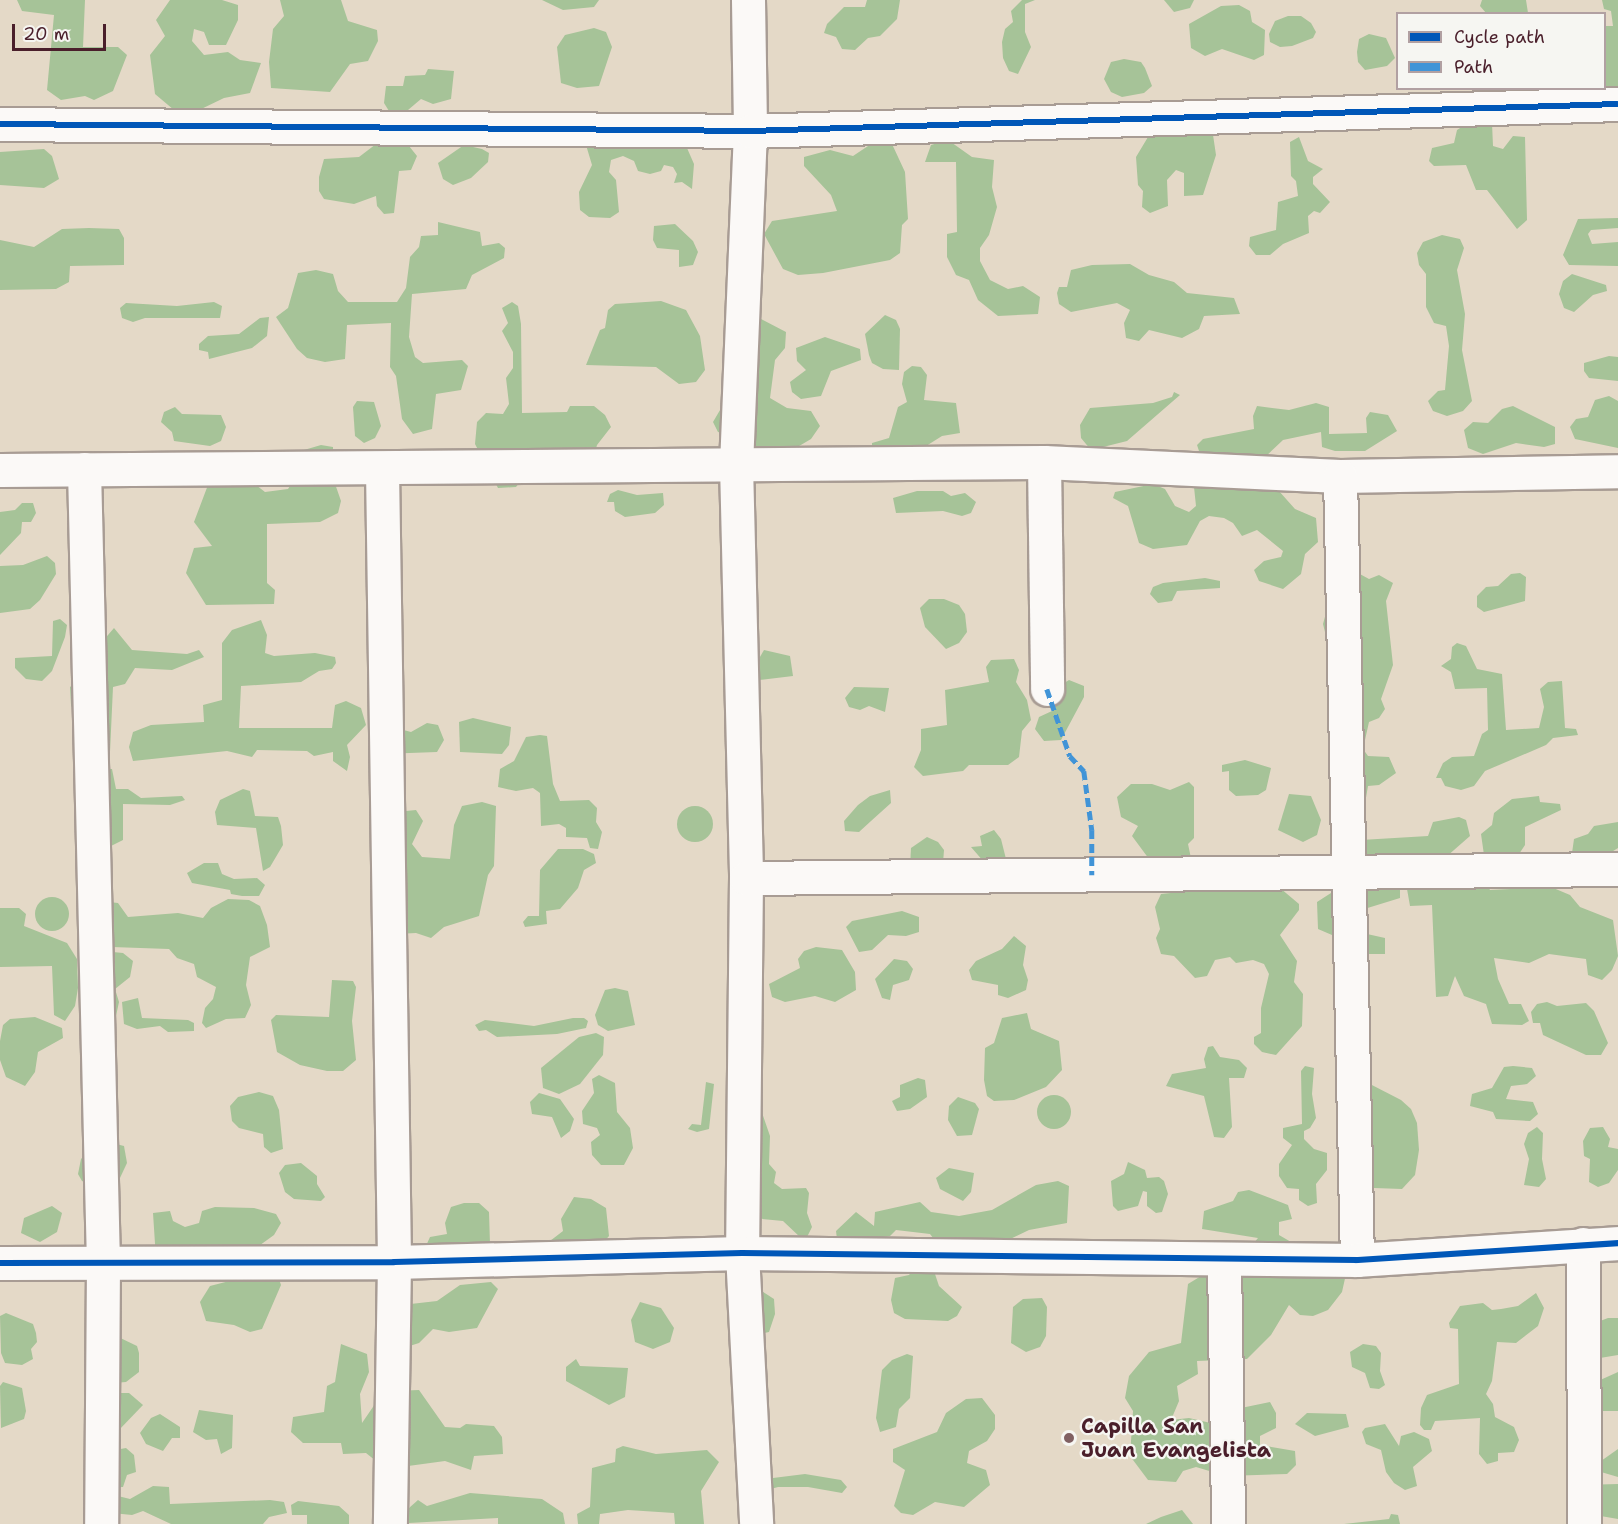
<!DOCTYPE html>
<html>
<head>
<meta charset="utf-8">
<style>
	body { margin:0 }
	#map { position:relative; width:1618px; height:1524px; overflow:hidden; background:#e4d9c7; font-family:"Shantell Sans",sans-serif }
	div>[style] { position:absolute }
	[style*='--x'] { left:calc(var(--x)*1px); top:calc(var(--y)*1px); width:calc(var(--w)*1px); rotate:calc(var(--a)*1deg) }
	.forest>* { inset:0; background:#a6c398 }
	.round { border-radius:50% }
	.roads { filter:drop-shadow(2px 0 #a89c94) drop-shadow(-2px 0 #a89c94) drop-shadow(0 2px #a89c94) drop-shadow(0 -2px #a89c94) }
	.minor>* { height:33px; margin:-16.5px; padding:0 16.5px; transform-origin:16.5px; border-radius:16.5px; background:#fbf9f7 }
	.quiet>* { height:4.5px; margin-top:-2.25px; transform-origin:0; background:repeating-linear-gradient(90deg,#4194d7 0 9px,transparent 0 13.5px) }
	.cycleway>* { height:6px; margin:-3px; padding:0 3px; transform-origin:3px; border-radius:3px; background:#0057b8 }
	.dots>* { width:16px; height:16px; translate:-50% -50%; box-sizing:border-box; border:3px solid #f6f6f2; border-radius:50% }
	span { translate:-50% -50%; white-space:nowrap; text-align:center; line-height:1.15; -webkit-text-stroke:4.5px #f6f6f2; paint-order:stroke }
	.poi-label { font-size:21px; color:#4a1f2b; font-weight:700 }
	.left { translate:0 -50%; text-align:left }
	.legend { position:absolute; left:1396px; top:12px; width:210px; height:78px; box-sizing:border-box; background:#f6f6f2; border:2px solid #b1a0a2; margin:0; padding:8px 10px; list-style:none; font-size:18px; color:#4a1f2b }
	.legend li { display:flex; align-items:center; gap:12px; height:30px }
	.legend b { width:30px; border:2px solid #b1a0a2 }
	.scale { position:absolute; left:12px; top:24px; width:94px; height:27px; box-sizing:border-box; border:3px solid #4a1f2b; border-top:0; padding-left:8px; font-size:18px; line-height:21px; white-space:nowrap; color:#4a1f2b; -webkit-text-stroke:4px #f6f6f2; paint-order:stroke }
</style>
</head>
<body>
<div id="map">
	<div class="forest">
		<i style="clip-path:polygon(17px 0,85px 0,83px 47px,118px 47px,127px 55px,113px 91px,94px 100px,85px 96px,61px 100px,47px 90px,54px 15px,22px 11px)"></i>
		<i style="clip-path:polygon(170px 0,222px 0,238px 5px,238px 20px,226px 45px,209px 45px,204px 32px,194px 29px,192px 41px,204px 55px,228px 52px,240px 60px,261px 63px,250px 93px,224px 98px,195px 112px,174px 110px,155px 94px,150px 55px,165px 36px,156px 20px)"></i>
		<i style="clip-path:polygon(280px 0,341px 0,348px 21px,377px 30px,378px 41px,368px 61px,350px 64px,330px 92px,271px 88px,269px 62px,273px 29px,284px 16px)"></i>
		<i style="clip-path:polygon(542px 0,599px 0,594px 7px,563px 10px)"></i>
		<i style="clip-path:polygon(867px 0,900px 0,897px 19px,880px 36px,868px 38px,855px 50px,842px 49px,836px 37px,824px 33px,827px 24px,844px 7px,865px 7px)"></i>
		<i style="clip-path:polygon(1022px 0,1035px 0,1025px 4px,1025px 32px,1031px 47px,1018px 74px,1009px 71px,1003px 58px,1002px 42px,1005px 29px,1013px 22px,1011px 11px)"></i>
		<i style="clip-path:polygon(1164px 0,1194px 0,1190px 8px,1174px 12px)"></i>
		<i style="clip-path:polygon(1482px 0,1526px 0,1528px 13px,1486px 13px,1480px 6px)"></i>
		<i style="clip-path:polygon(1602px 0,1618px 0,1618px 88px,1553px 97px,1549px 89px,1604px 88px,1605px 26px,1613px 26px,1611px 11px,1604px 9px)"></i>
		<i style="clip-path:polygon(1239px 5px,1250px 11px,1252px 22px,1265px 30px,1264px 55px,1254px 60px,1222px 49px,1205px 56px,1191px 48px,1189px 24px,1221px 6px)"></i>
		<i style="clip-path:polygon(1288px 16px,1301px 16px,1311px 23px,1316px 32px,1313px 38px,1292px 46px,1280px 47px,1270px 42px,1269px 34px,1275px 21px)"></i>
		<i style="clip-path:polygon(594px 28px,606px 32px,612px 47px,599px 86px,577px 88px,561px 83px,557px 47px,565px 35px)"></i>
		<i style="clip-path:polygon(1369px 34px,1386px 38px,1395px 58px,1387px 66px,1365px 70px,1358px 62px,1357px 52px,1359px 39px)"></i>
		<i style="clip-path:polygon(1124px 59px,1141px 62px,1145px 68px,1152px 86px,1144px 93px,1122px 97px,1111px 92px,1104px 79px,1111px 62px)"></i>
		<i style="clip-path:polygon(428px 69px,454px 71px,451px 99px,433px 104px,421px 99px,408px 110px,389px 111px,384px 103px,386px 86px,403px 86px,405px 76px,425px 75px)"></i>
		<i style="clip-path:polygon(1468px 123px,1492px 123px,1493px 146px,1503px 149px,1513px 136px,1525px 137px,1527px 220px,1517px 229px,1487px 190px,1476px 190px,1466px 165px,1434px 166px,1429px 161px,1432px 148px,1454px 143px,1457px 130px)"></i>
		<i style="clip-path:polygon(1212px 128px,1216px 155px,1203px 195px,1184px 196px,1184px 173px,1176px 170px,1167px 180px,1168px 206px,1150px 213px,1142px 207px,1143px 191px,1138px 185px,1136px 157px,1151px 132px)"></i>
		<i style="clip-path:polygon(1299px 137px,1308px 161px,1323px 169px,1313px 177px,1313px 184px,1330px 202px,1320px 213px,1314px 211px,1308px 216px,1309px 233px,1283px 244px,1270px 255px,1256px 255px,1249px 246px,1250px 237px,1276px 230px,1278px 202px,1298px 196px,1296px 181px,1291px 176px,1290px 142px)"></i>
		<i style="clip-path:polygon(948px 140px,972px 157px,994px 160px,992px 187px,997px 207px,989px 235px,980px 248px,980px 261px,990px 280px,1008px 289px,1023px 286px,1040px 297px,1038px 314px,998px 316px,978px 300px,969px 280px,956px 275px,947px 257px,947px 234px,957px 232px,956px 162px,925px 162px,931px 145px)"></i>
		<i style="clip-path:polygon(380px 141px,405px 141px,417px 156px,411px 170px,399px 171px,394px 213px,384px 214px,377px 206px,376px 196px,354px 204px,324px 199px,319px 191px,319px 177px,324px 159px,359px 157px)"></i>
		<i style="clip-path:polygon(597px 142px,634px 149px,646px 143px,687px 148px,694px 164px,692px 189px,682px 182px,674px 183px,677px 174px,673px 167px,664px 165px,661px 171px,650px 174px,638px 171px,634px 161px,623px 156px,611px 160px,609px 172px,616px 180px,619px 212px,610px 218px,589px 217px,580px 210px,579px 192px,592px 165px,586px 145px)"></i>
		<i style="clip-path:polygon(892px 144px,905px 172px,908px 219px,902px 225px,900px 253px,890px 260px,823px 273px,798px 275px,783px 269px,764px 234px,772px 221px,837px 211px,831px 195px,804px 166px,804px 157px,830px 150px,853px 156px,868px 146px)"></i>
		<i style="clip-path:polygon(464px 145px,482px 149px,489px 153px,488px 162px,471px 178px,453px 185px,443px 179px,438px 163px)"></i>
		<i style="clip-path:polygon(44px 149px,52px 156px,59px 179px,44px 188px,0 185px,0 152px)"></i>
		<i style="clip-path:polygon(1618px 218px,1618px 228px,1591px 230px,1588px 234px,1592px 244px,1618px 242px,1618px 266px,1569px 265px,1563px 255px,1578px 219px)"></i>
		<i style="clip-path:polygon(438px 222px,480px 232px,482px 246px,499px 243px,505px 248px,504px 258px,472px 275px,466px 289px,412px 294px,409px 337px,415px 357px,423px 363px,462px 360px,468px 366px,461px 390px,436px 394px,432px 429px,413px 434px,402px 419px,396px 376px,390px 367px,391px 323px,347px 325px,345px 359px,325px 362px,307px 358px,297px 349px,276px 317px,288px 308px,298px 273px,316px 270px,333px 274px,338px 291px,348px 302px,397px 302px,406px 288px,410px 257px,419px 247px,421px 236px,438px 235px)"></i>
		<i style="clip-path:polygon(675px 224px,693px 241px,698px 252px,693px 265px,679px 267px,679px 250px,657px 248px,653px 240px,654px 226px)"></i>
		<i style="clip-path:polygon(89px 228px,119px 229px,124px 238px,124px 265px,70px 266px,69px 282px,56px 289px,0 290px,0 240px,34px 247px,62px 229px)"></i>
		<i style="clip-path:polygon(1442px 235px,1460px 239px,1464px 248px,1457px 270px,1465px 314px,1462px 350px,1472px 401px,1463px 411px,1447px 416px,1433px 411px,1428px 401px,1438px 391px,1445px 390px,1449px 346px,1446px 326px,1434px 323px,1426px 307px,1426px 274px,1419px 265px,1417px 253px,1423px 242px)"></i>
		<i style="clip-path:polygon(1130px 264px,1149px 275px,1174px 282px,1187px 293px,1234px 298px,1240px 314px,1204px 316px,1199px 329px,1182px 338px,1149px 330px,1139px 341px,1126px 338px,1124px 323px,1130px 310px,1117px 303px,1071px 312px,1059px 304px,1057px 293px,1059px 287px,1067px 287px,1071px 270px,1092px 265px)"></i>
		<i style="clip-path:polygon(1572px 274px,1606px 285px,1607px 291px,1593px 295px,1574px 312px,1564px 308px,1559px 294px,1563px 281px)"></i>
		<i style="clip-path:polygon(661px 301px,686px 310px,700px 336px,705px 370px,696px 382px,679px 384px,656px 367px,586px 365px,600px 330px,605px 328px,608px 310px,615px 304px)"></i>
		<i style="clip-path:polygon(214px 302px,222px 306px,220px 318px,145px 318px,133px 322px,122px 318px,120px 308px,126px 303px,177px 306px)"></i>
		<i style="clip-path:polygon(512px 302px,518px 306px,521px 324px,522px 413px,567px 412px,570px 406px,594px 406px,605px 415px,611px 427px,597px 445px,594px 456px,538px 459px,516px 487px,498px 488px,475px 444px,477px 422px,486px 413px,503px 414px,509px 404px,506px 378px,513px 368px,513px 352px,502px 331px,508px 323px,502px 308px)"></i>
		<i style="clip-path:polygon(885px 315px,896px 320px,900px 329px,899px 370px,883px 369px,872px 363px,869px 355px,865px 334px)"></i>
		<i style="clip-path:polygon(269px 317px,267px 336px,252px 348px,209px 359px,208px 352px,199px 350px,199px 344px,208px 336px,239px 334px,260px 318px)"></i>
		<i style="clip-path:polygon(761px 319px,786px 332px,785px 348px,775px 360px,770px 398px,787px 408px,811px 411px,820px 426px,811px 439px,789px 452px,744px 458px,737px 437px,718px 432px,713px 422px,730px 393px,736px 330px)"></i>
		<i style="clip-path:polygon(825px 337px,860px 349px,861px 360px,831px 371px,821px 396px,801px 399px,792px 392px,790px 382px,806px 370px,797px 361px,796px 348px)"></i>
		<i style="clip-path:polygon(1609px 356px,1618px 357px,1618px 381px,1589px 378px,1584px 371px,1584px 363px)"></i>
		<i style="clip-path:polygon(912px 366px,921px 367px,927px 375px,924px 400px,956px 403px,960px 433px,942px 436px,915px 453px,872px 453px,872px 443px,889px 438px,898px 407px,907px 402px,902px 384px,904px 372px)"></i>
		<i style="clip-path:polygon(1174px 392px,1180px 395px,1127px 441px,1091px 450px,1081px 438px,1080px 425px,1090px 408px,1153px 403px,1172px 397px)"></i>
		<i style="clip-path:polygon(1609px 396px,1618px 401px,1618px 448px,1575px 439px,1570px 427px,1576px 419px,1588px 417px,1595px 400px)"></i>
		<i style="clip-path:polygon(357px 401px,374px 402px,381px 426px,375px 438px,364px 443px,355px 436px,353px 407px)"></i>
		<i style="clip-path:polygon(1316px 403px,1329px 407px,1329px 434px,1367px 433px,1366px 418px,1370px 412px,1388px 415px,1397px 431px,1365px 451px,1335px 451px,1322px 447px,1321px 432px,1283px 440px,1264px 458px,1201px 457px,1197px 445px,1203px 439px,1254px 429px,1253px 416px,1257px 406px,1289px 410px)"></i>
		<i style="clip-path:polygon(1513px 406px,1555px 427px,1555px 444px,1544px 447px,1516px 443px,1483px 454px,1468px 448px,1464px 430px,1473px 422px,1488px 423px,1502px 409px)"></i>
		<i style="clip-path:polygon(175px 407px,182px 414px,221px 415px,226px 427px,221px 441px,210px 446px,174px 441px,172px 432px,161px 422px,164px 412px)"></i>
		<i style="clip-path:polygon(321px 445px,333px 447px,333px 478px,341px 501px,338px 513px,320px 522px,267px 524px,267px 583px,275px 590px,274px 604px,206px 605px,186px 573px,194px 548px,212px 546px,194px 522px,211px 477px,242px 474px,265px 492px,288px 489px,297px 475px,304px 450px)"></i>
		<i style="clip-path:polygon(1201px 480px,1270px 481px,1295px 509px,1316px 518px,1318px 542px,1305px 554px,1301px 574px,1283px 589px,1259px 581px,1254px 570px,1264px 561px,1281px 557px,1283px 551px,1257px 530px,1242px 536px,1233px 523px,1224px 518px,1209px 516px,1200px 521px,1187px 545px,1153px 549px,1139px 543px,1128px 506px,1113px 498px,1115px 492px,1153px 484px,1165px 489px,1175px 506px,1189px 512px,1196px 506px,1194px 487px)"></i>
		<i style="clip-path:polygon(618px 490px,637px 495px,663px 493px,664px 505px,655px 513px,625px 517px,615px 511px,614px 502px,607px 502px,610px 494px)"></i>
		<i style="clip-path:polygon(917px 491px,943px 491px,951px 496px,965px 493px,976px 502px,971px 513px,962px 516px,943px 511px,896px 513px,893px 498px)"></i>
		<i style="clip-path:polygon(22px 503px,33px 503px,36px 513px,31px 522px,22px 522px,21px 533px,0 555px,0 512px,15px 510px)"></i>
		<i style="clip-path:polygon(47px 556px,55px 563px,56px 574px,40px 600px,30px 609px,0 613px,0 566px,23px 565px)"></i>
		<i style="clip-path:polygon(1358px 573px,1369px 579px,1379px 575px,1393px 583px,1386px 601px,1393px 665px,1381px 699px,1385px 709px,1379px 718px,1369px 722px,1363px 749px,1368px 756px,1389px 757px,1396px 773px,1379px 785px,1368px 786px,1361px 827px,1340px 659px,1326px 636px,1323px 624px,1326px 613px,1351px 603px)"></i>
		<i style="clip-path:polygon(1520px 573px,1526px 577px,1525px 601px,1484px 612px,1477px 607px,1477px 596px,1486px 587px,1498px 586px,1511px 574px)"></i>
		<i style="clip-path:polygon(1205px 578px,1220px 581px,1220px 588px,1177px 591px,1172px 601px,1158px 603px,1150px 594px,1153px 587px,1163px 583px)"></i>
		<i style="clip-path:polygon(929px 599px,944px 599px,959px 605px,965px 614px,967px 632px,959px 643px,946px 649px,925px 627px,920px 608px)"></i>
		<i style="clip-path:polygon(60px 619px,67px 625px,65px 637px,52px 671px,42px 681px,26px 679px,15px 668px,15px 658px,52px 656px,53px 621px)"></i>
		<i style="clip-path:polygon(261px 620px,267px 635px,265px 653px,274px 656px,315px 653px,335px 657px,336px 663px,332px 669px,319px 671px,301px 682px,241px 686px,239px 728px,332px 728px,335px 705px,346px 701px,361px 708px,366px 725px,347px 745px,350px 757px,347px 771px,333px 761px,333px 752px,314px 756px,307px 751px,257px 750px,252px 757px,227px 751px,133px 761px,129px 747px,133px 732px,151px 725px,204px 722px,203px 705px,222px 700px,222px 643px,232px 630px)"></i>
		<i style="clip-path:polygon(114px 628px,132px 650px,187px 654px,199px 650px,204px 657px,172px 670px,135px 668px,125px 684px,113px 687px,110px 752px,94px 760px,71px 705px,70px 687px,86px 674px,96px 649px)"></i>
		<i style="clip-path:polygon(1457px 643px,1466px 646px,1477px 669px,1502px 674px,1506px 730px,1539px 728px,1544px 707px,1540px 689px,1548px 682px,1562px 681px,1565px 728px,1576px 729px,1578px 735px,1553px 738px,1546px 745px,1485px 771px,1474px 786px,1461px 790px,1445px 786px,1441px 778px,1436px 778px,1443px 763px,1452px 757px,1474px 756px,1482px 734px,1488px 730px,1487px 688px,1455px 689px,1451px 672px,1441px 666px,1451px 659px,1452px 647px)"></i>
		<i style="clip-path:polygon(764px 650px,790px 656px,793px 676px,759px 680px,753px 669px)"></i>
		<i style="clip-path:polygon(1014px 659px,1019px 670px,1016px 682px,1027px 700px,1031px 720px,1022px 731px,1019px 757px,1008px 765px,969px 765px,963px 771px,923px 776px,914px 767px,921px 750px,921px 729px,947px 725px,945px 690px,989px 682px,986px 667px,991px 660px)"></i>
		<i style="clip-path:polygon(1069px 680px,1084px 686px,1084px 697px,1061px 740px,1044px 741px,1035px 729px,1039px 717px,1052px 711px,1058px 687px)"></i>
		<i style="clip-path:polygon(854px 687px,889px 688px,885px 712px,869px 706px,860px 710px,849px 707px,845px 698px)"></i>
		<i style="clip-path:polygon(473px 718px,511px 727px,509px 745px,502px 754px,460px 752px,459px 722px)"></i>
		<i style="clip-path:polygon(427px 723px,438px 725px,444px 740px,437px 752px,382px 754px,396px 728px,411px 732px)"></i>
		<i style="clip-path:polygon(540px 735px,547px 736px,553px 784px,560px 801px,589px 800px,597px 808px,596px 822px,602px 832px,598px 849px,590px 848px,587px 838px,566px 837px,566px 828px,559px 824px,541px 826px,540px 793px,533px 788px,516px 791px,498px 787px,500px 769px,514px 761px,526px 737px)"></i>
		<i style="clip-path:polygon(1245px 760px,1271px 768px,1266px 790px,1258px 795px,1236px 796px,1229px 790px,1229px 771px,1222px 772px,1222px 765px)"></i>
		<i style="clip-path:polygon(94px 768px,112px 769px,116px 789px,128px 789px,141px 798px,182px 796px,185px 800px,170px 805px,123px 804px,123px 840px,111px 846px,101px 846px)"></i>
		<i style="clip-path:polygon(1189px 782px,1194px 787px,1194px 838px,1188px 844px,1192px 863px,1152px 863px,1132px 836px,1138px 826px,1121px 817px,1117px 797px,1131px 784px,1152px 784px,1170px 790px)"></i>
		<i style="clip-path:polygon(243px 789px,250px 791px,255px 816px,278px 817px,281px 826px,283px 845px,270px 867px,263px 871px,256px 828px,217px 825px,215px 812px,220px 800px)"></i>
		<i style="clip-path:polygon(890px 790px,891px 803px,871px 821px,859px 832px,845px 831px,844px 821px,858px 805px,870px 796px)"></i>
		<i style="clip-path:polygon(1289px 794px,1311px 796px,1321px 820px,1317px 835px,1303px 842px,1278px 830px)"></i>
		<i style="clip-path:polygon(1539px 796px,1540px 802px,1560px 804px,1561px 810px,1525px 827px,1525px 845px,1511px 866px,1484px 855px,1481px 834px,1492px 825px,1494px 813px,1512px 799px)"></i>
		<i style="clip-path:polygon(482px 802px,496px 806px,494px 866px,488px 875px,479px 916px,444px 927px,431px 938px,416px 933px,397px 934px,396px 812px,416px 810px,423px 821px,412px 844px,422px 857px,450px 859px,454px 825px,462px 806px)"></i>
		<i class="round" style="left:677px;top:806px;width:36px;height:36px"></i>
		<i style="clip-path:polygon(1459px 817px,1466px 820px,1470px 836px,1446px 857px,1364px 861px,1361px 840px,1428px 836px,1433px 822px)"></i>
		<i style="clip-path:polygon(1618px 822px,1618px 848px,1605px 856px,1572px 853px,1574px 839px,1588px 834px,1594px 826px)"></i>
		<i style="clip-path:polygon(994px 830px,1001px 839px,1007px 863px,984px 862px,971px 847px,982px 846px,980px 836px)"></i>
		<i style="clip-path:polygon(927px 837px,938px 842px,944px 850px,943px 863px,910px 868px,911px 848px)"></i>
		<i style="clip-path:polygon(558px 849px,583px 849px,594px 854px,596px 863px,584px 870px,578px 888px,560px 909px,546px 911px,547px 924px,525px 927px,523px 922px,528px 916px,539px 916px,540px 870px)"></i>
		<i style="clip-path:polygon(204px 863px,218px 863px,222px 874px,234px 879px,257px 878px,265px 885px,259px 896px,242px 896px,231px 894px,230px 890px,192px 883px,187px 873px)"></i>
		<i style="clip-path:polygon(1477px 868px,1490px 890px,1551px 887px,1570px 895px,1580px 907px,1613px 920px,1618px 956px,1612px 970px,1602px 980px,1588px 975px,1586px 959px,1549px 954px,1529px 963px,1494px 958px,1498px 979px,1509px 1004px,1521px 1004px,1529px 1021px,1522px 1025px,1492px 1024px,1486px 1004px,1464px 996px,1455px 976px,1448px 996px,1436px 997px,1432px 905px,1410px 906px,1407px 889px)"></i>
		<i style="clip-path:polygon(1350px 883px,1400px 887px,1400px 898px,1361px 910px,1339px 938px,1318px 929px,1317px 902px,1331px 893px,1345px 892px)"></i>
		<i style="clip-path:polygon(1220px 888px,1280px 888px,1299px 904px,1299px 910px,1280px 935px,1297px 961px,1294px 982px,1303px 994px,1302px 1026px,1276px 1055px,1262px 1052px,1254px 1044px,1254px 1037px,1261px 1033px,1261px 1008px,1269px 974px,1264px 964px,1253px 960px,1236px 963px,1230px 957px,1215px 960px,1207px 976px,1195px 978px,1174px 956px,1161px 954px,1156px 938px,1160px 929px,1155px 907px,1161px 894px)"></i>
		<i class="round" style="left:35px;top:897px;width:34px;height:34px"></i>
		<i style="clip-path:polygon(228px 899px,249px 900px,260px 906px,267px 925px,270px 947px,250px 957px,246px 985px,251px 1005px,245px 1018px,226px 1019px,206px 1028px,202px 1023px,205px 1008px,213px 999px,216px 987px,197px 977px,194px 964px,177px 958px,169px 949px,112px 947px,95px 938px,100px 901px,118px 903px,128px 917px,178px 913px,203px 918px,211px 908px)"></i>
		<i style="clip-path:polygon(0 908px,19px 908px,26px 914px,24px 926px,67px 943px,77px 959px,78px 988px,75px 1006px,65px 1021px,54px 1015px,52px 966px,0 967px)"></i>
		<i style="clip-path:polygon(902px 911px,919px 917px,919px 932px,906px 936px,888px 935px,872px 950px,859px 952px,846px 927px,852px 921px)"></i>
		<i style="clip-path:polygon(1367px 934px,1385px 938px,1385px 954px,1362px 954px,1361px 940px)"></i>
		<i style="clip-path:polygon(1014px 936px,1026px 946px,1023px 965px,1028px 980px,1026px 990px,1008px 998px,998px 995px,998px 985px,972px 980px,969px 970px,976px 961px,1002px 949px)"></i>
		<i style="clip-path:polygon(816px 947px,842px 950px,855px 972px,856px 990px,835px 1002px,815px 996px,785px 1002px,772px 997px,769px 984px,800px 968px,798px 959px,804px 951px)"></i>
		<i style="clip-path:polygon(103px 951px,123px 953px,133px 961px,130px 977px,115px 989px,119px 1002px,116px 1016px,99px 1017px)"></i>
		<i style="clip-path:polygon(894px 959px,907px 961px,913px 969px,909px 980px,893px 985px,890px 1000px,882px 998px,875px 979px)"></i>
		<i style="clip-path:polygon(332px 980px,353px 981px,356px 987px,352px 1021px,356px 1060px,343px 1071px,327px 1071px,300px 1065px,277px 1052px,271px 1020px,276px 1015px,329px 1017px)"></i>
		<i style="clip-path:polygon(615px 988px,628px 991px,635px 1025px,608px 1031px,598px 1025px,595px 1015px,605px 990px)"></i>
		<i style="clip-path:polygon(138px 998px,142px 1018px,188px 1020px,194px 1023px,194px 1031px,168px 1032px,160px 1026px,137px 1029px,124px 1024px,122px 1002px)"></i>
		<i style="clip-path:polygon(1547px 1002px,1557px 1006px,1586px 1003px,1594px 1011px,1608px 1043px,1601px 1055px,1586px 1055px,1543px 1035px,1540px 1023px,1533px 1023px,1531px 1012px,1537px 1004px)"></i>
		<i style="clip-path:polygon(1027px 1013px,1031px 1029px,1059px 1041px,1062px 1070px,1046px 1087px,1014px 1100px,994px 1101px,987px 1096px,984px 1080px,985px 1048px,994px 1043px,1002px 1018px)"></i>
		<i style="clip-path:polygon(35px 1017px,62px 1028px,63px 1038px,38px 1052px,35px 1072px,25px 1086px,6px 1077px,0 1060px,0 1041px,3px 1025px,10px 1019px)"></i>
		<i style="clip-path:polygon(573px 1018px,584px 1018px,588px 1021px,586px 1028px,557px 1034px,497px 1037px,486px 1030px,479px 1031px,475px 1025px,485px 1020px,534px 1026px)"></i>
		<i style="clip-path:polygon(596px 1033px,604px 1037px,603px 1055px,580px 1084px,559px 1094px,543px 1088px,541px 1068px,579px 1037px)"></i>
		<i style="clip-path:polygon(1213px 1046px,1220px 1057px,1239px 1060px,1247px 1068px,1244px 1078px,1229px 1078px,1232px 1127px,1224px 1138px,1214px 1137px,1204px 1096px,1166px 1086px,1172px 1074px,1206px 1068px,1204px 1059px,1208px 1047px)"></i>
		<i style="clip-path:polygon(1305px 1066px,1314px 1068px,1312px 1094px,1316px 1118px,1310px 1128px,1304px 1131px,1304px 1139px,1314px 1149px,1327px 1153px,1327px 1170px,1316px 1184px,1317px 1203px,1308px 1206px,1299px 1200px,1299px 1189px,1287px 1188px,1279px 1176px,1279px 1164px,1292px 1145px,1283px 1138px,1283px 1128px,1302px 1124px,1301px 1071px)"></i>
		<i style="clip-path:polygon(1513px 1066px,1532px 1068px,1536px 1076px,1527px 1084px,1511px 1086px,1506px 1099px,1533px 1102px,1538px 1114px,1530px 1121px,1496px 1119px,1493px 1112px,1470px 1106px,1472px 1094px,1492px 1088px,1504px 1067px)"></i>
		<i style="clip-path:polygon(599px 1075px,615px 1083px,617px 1112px,630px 1128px,633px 1148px,624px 1165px,601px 1165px,592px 1155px,591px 1142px,600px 1135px,597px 1128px,583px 1124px,582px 1111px,594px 1093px,592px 1079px)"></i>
		<i style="clip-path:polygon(918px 1078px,925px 1080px,927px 1097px,910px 1109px,897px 1111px,892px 1101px,900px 1097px,900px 1085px)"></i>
		<i style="clip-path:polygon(706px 1082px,714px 1084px,709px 1129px,697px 1132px,688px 1129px,692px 1124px,701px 1125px)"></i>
		<i style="clip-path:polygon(1368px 1083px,1401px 1100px,1411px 1109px,1417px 1123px,1419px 1150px,1415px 1175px,1402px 1189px,1374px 1188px,1363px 1178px)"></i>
		<i style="clip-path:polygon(259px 1092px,273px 1096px,279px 1110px,283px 1149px,271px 1153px,264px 1147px,263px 1134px,239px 1128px,232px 1121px,230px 1106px,238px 1097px)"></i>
		<i style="clip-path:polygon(539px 1093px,560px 1099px,574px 1119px,570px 1131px,561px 1138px,552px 1117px,532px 1114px,530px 1102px)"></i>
		<i class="round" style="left:1037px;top:1095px;width:34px;height:34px"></i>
		<i style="clip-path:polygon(958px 1097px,975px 1103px,979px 1109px,972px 1135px,957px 1136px,948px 1120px,949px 1106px)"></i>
		<i style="clip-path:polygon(760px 1107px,770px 1136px,769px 1164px,776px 1172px,774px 1183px,782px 1189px,806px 1188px,809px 1193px,807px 1213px,812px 1227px,807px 1237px,801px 1238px,783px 1221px,753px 1218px)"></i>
		<i style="clip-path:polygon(1537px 1127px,1543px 1133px,1542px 1159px,1546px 1179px,1539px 1187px,1524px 1185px,1529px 1159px,1524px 1144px,1528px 1133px)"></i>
		<i style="clip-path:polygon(1603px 1127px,1610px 1139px,1608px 1147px,1618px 1149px,1618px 1170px,1609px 1183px,1598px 1187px,1589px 1182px,1590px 1159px,1584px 1156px,1583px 1141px,1590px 1128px)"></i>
		<i style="clip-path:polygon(116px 1144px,124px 1146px,127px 1163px,119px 1180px,94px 1186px,82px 1181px,78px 1174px,81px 1159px,92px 1147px)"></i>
		<i style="clip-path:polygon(1128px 1162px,1145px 1170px,1147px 1178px,1159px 1177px,1164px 1181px,1168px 1194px,1162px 1212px,1156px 1213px,1147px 1206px,1147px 1192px,1143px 1191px,1138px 1206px,1118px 1211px,1113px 1206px,1111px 1181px,1124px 1174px)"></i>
		<i style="clip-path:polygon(301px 1163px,317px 1176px,317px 1184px,325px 1197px,321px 1201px,294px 1199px,285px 1192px,279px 1173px,285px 1165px)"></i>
		<i style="clip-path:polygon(949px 1168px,974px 1173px,971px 1192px,963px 1201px,940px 1189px,936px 1178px)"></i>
		<i style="clip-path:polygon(1058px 1181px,1069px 1186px,1067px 1223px,1029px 1230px,1000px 1244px,945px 1253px,930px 1234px,896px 1230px,890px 1236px,878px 1238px,837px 1239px,836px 1231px,856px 1212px,874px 1226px,875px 1212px,920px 1202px,931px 1212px,959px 1216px,992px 1210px,1036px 1185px)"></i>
		<i style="clip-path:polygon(1249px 1190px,1288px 1205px,1292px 1219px,1279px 1222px,1279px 1235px,1346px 1274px,1342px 1292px,1328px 1310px,1313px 1316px,1300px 1315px,1289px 1305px,1271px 1335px,1247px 1359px,1197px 1361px,1198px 1374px,1177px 1386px,1179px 1401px,1171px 1420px,1189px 1418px,1228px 1427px,1241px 1408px,1270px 1402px,1276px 1413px,1276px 1428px,1260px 1436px,1260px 1445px,1295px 1451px,1296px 1465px,1287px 1474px,1226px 1476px,1196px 1467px,1183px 1471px,1176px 1482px,1148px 1480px,1130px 1456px,1133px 1411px,1125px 1398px,1129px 1376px,1149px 1352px,1181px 1343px,1188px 1284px,1252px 1245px,1258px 1238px,1202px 1229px,1204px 1211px,1233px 1201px,1238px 1192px)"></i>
		<i style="clip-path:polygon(574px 1197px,591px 1199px,606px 1208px,609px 1236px,602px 1244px,552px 1249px,550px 1241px,563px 1231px,561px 1219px)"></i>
		<i style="clip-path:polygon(464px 1203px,479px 1203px,489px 1212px,490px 1244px,425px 1248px,430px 1237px,447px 1234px,445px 1223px,451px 1207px)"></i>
		<i style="clip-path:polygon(52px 1206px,62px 1213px,57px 1232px,40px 1242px,21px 1233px,24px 1218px)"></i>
		<i style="clip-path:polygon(215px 1207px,254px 1208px,276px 1214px,281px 1223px,274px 1235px,256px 1248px,156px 1259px,153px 1213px,170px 1211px,173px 1221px,185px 1227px,199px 1223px,202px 1211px)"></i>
		<i style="clip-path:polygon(915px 1267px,927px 1267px,935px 1274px,939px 1286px,962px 1307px,957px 1316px,948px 1321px,905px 1319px,894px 1313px,891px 1300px,895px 1278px,909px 1275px)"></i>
		<i style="clip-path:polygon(278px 1276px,281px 1285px,262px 1329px,250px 1332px,234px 1325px,206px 1321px,200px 1302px,210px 1286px,245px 1277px)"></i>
		<i style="clip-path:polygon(491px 1282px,498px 1289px,477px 1328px,449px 1332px,433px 1329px,419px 1343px,400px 1349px,393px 1306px,437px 1301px,460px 1285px)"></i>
		<i style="clip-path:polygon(760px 1290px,774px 1299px,775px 1314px,769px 1332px,744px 1337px,728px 1318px,731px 1304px)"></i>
		<i style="clip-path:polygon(1536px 1293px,1544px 1308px,1538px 1326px,1516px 1343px,1497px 1342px,1492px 1381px,1486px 1394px,1493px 1404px,1495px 1417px,1514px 1427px,1519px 1440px,1514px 1452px,1498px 1453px,1498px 1461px,1487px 1464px,1479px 1454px,1480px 1418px,1435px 1421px,1431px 1430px,1424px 1430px,1420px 1425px,1421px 1408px,1427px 1395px,1459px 1384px,1458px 1329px,1450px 1328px,1449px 1323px,1460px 1306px,1483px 1303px,1492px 1310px,1501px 1309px,1518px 1306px)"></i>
		<i style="clip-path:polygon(1042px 1298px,1047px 1307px,1046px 1336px,1040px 1347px,1026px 1352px,1011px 1343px,1013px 1307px,1023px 1299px)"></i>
		<i style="clip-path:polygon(640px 1302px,661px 1308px,674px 1328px,670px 1342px,653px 1349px,635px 1342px,631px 1320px)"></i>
		<i style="clip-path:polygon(6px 1313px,33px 1324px,36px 1333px,37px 1342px,31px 1349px,33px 1359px,22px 1365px,5px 1363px,1px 1353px,0 1316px)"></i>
		<i style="clip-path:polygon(1608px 1318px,1618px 1318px,1618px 1355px,1594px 1359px,1595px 1323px)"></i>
		<i style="clip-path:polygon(112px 1334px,137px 1346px,139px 1353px,139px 1372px,126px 1382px,114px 1383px)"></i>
		<i style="clip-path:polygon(341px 1344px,367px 1354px,369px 1372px,360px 1394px,362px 1423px,375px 1404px,390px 1406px,394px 1391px,419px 1390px,445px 1427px,460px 1428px,466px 1424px,494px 1426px,502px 1437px,503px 1454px,474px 1456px,471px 1470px,445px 1461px,386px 1469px,366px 1453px,343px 1454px,341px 1443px,303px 1443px,291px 1432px,293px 1417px,324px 1412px,327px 1386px,335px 1382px)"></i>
		<i style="clip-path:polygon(1363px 1344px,1376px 1346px,1381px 1353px,1380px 1371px,1385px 1385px,1379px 1389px,1370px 1388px,1365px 1373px,1352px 1367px,1350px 1352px)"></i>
		<i style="clip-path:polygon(907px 1354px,913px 1356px,910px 1398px,899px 1409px,896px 1427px,880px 1432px,876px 1418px,882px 1370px,892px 1360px)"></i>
		<i style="clip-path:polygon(576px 1359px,580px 1366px,628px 1368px,625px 1397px,609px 1405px,566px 1381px,566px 1367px)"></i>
		<i style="clip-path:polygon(1618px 1372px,1618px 1411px,1586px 1411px,1587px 1386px)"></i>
		<i style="clip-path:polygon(3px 1382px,22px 1388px,26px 1411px,24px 1419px,1px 1428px,0 1386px)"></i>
		<i style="clip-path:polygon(113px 1393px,129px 1393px,143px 1405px,118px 1431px)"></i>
		<i style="clip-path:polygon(982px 1398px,995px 1415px,995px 1429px,987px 1441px,969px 1451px,967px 1463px,986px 1470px,990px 1485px,964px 1507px,935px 1502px,913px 1515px,901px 1513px,894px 1506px,905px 1470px,893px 1462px,893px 1449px,937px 1432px,946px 1413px,966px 1399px)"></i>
		<i style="clip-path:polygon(199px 1410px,233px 1415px,232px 1448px,221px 1454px,217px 1439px,206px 1440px,193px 1432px)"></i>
		<i style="clip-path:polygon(1307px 1413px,1346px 1414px,1349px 1427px,1315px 1436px,1295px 1424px)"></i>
		<i style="clip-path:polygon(160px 1414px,180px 1427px,180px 1438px,172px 1438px,163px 1451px,146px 1444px,140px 1433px,151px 1418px)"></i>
		<i style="clip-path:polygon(1385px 1424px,1399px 1446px,1401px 1436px,1414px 1432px,1429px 1439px,1432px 1451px,1413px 1467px,1417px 1486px,1405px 1490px,1394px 1483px,1386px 1472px,1381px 1450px,1366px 1444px,1362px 1432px,1365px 1428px)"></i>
		<i style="clip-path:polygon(623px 1446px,656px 1454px,707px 1450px,719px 1462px,701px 1491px,704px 1524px,675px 1524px,674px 1513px,628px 1510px,600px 1514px,599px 1524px,578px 1524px,577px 1514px,590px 1507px,592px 1468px,615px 1462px,616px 1449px)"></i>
		<i style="clip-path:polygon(126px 1448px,134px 1455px,136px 1472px,127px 1475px,123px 1487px,93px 1488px,99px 1453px)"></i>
		<i style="clip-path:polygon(1618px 1449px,1618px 1477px,1601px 1472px,1601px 1461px)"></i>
		<i style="clip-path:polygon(805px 1474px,841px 1480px,847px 1487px,842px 1493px,808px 1487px,778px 1487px,749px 1495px,765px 1479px)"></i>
		<i style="clip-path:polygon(1618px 1484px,1618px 1519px,1589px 1514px,1581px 1485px)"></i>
		<i style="clip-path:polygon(153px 1486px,169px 1487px,170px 1504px,270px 1500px,284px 1502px,287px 1513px,269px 1517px,263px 1524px,171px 1524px,143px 1511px,132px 1515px,102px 1512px,118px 1496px,130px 1499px)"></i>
		<i style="clip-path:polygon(470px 1493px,542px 1499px,563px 1513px,565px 1524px,498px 1524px,498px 1518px,391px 1524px,418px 1500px,427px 1506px)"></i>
		<i style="clip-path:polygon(298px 1501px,339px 1506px,349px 1515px,349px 1524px,307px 1524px,307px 1515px,292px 1515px,291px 1505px)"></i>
		<i style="clip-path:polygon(1182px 1510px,1193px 1524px,1146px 1524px,1161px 1517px)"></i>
		<i style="clip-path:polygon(1391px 1514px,1398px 1515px,1400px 1524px,1344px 1524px,1389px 1519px)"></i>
	</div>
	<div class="roads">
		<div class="minor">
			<i style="--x:748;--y:0;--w:131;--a:89.1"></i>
			<i style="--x:750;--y:131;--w:333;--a:92.4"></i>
			<i style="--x:736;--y:464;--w:414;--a:88.6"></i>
			<i style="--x:746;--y:878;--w:375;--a:90.6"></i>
			<i style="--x:742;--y:1253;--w:271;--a:87"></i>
			<i style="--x:0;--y:124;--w:750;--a:0.53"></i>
			<i style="--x:750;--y:131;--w:868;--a:-1.78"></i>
			<i style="--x:1044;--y:462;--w:227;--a:89.2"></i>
			<i style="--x:84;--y:469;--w:794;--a:88.63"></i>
			<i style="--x:103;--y:1263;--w:261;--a:90.4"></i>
			<i style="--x:382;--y:469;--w:793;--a:89.13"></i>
			<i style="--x:394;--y:1262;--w:262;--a:90.9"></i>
			<i style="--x:0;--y:470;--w:1044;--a:-0.44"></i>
			<i style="--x:1044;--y:462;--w:296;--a:2.7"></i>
			<i style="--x:1340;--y:476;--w:278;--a:-1"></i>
			<i style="--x:1340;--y:476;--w:784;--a:88.76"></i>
			<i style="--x:746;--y:878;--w:872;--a:-0.59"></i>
			<i style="--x:1583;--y:1244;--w:280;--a:89.8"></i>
			<i style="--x:1224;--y:1261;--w:263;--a:89.1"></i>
			<i style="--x:0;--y:1263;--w:394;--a:-0.1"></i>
			<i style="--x:394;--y:1262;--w:348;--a:-1.5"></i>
			<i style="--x:742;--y:1253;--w:615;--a:0.65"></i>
			<i style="--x:1357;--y:1260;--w:262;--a:-3.7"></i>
		</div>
	</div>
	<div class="quiet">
		<i style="--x:1047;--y:689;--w:71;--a:71.1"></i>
		<i style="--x:1070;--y:756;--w:21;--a:47"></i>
		<i style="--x:1084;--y:771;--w:60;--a:82.3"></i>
		<i style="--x:1092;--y:830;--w:45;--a:90"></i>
	</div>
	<div class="cycleway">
		<i style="--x:0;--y:124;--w:750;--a:0.53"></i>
		<i style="--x:750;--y:131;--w:868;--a:-1.78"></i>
		<i style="--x:0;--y:1263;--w:394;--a:-0.1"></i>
		<i style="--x:394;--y:1262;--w:348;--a:-1.5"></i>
		<i style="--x:742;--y:1253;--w:615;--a:0.65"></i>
		<i style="--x:1357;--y:1260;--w:262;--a:-3.7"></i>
	</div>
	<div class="dots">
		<i style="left:1069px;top:1438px;background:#806062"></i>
	</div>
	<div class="poi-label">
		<span class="left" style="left:1081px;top:1438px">Capilla San<br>Juan Evangelista</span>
	</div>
	<ul class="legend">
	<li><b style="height:8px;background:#0057b8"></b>Cycle path</li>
	<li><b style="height:8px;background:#4194d7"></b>Path</li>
	</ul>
	<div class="scale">20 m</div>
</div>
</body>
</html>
